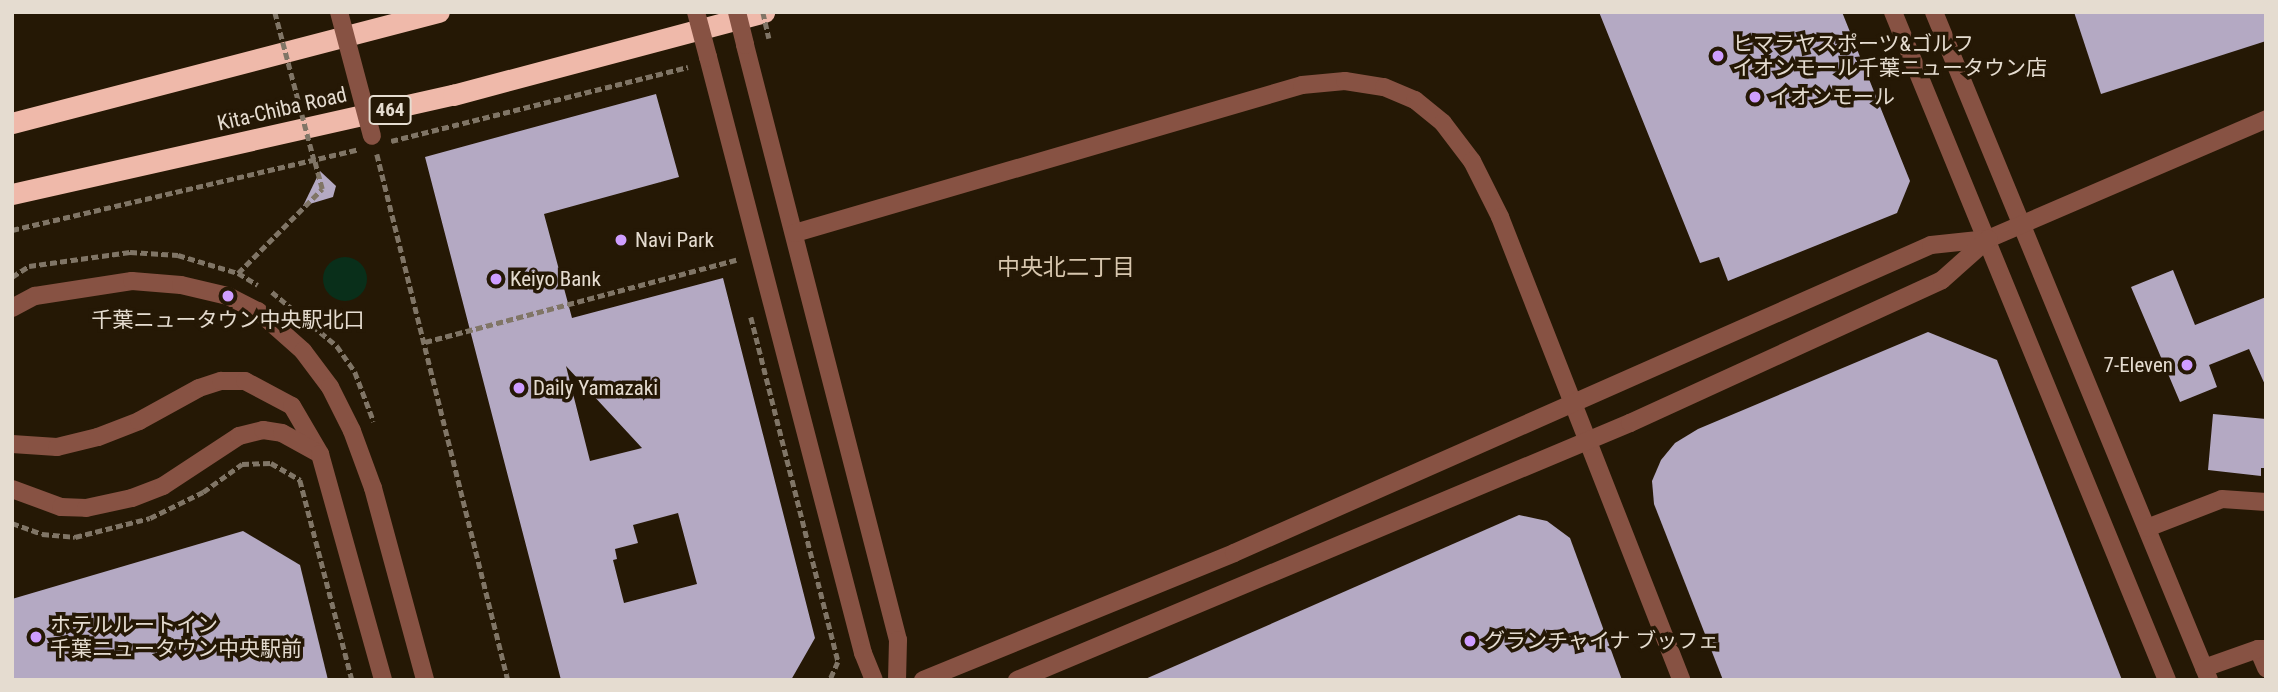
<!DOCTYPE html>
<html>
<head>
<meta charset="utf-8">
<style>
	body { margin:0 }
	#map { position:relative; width:2278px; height:692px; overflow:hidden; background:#251805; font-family:"Roboto Condensed","Noto Sans JP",sans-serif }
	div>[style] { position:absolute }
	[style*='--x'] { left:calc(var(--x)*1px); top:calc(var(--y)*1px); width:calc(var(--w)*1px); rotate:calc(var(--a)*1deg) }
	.green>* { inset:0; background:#092f1a }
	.round { border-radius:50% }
	.building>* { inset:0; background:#b4a9c3 }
	.path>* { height:4.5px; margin-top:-2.25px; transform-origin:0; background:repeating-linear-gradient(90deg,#807566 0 7px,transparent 0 10.5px) }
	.minor>* { height:18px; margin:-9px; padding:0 9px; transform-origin:9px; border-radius:9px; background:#875243 }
	.highway>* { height:21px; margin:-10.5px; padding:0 10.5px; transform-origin:10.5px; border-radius:10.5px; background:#efb9aa }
	.path-bridge>* { height:4.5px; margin-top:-2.25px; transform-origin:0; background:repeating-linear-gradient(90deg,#807566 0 7px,transparent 0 10.5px) }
	.minor-bridge>* { height:18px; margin:-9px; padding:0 9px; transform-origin:9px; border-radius:9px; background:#875243 }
	.dots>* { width:19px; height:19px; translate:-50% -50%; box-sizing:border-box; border:4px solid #251805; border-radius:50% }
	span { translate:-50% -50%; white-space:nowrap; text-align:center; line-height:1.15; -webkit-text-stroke:7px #251805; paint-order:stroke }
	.shield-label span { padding:2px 5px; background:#251805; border:2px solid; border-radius:5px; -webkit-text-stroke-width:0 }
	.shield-label { font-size:19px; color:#e5dcd0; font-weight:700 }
	.poi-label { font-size:21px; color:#e5dcd0 }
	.left { translate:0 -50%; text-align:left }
	.right { translate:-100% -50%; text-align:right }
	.street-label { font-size:21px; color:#e5dcd0 }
	.neighbourhood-label { font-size:23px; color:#d7c6ae }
	.frame { position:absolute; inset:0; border:14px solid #e5dcd0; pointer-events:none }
</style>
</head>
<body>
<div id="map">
	<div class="green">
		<i class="round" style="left:323px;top:257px;width:44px;height:44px"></i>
	</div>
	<div class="building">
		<i style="clip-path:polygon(1599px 12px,1842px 12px,1910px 181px,1897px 213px,1728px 281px,1719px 257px,1700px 263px)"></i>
		<i style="clip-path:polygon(2074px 12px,2266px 12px,2266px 41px,2101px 94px)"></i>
		<i style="clip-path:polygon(evenodd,656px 94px,679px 177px,544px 214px,572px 318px,723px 278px,815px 638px,791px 680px,561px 680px,425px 157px,656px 94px,566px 366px,642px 448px,590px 461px,566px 366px,656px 94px,678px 513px,697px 584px,624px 603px,613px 560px,617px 559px,615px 549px,638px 543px,633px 525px,678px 513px)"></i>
		<i style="clip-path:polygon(320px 171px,336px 186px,333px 197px,303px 206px)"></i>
		<i style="clip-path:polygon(2173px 270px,2195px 325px,2266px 297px,2266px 387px,2249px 349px,2209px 365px,2217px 387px,2180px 402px,2131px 287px)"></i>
		<i style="clip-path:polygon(1928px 332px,1997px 360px,2122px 680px,1723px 680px,1654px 504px,1652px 481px,1661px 460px,1675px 443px,1698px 429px)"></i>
		<i style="clip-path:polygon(2213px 414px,2266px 419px,2266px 468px,2261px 468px,2261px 476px,2208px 470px)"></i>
		<i style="clip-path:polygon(1519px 515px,1547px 521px,1570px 538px,1622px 680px,1143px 680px)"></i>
		<i style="clip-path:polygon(243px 531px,300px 565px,328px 680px,12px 680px,12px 599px)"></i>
	</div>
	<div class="path">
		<i style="--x:391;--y:141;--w:306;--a:-14"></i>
		<i style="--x:377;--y:154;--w:542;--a:76.02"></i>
		<i style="--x:12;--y:230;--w:356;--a:-13.1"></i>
		<i style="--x:238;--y:273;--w:23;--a:31"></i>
		<i style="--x:12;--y:277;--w:20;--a:-33"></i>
		<i style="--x:29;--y:266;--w:102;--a:-7.9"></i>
		<i style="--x:130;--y:252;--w:48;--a:3.6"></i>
		<i style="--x:178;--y:255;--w:63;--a:16.7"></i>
		<i style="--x:238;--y:273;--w:119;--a:-45"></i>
		<i style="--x:322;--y:189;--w:30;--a:-105"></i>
		<i style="--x:272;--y:292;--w:85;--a:39.7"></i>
		<i style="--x:337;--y:346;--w:32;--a:55"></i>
		<i style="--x:355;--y:372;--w:53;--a:69.2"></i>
		<i style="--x:751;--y:317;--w:356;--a:75.8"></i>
		<i style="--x:838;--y:662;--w:20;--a:114"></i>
		<i style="--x:425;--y:342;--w:322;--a:-14.8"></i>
		<i style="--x:12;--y:523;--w:32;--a:20"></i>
		<i style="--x:42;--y:534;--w:33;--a:5"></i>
		<i style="--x:75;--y:537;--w:77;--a:-14.2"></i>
		<i style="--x:150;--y:518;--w:59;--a:-26.1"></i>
		<i style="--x:203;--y:492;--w:48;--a:-35.7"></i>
		<i style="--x:242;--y:464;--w:29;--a:-2"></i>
		<i style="--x:271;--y:463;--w:34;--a:30"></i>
		<i style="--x:300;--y:480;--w:207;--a:75.4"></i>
	</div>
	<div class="minor">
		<i style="--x:1893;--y:12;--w:722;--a:67.7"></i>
		<i style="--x:1934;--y:12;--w:722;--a:67.62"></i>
		<i style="--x:745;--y:45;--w:614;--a:75.58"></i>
		<i style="--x:898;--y:640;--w:40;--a:91.4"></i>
		<i style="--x:708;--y:57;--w:616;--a:75.42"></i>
		<i style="--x:863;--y:653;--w:29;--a:68"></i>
		<i style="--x:795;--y:233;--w:528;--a:-16.27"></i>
		<i style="--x:1302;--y:85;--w:43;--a:-5.3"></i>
		<i style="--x:1345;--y:81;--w:39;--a:9"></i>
		<i style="--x:1384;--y:87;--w:34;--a:23"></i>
		<i style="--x:1415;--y:100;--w:36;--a:39"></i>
		<i style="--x:1443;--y:123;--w:48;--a:52.7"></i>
		<i style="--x:1472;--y:161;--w:63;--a:63.4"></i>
		<i style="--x:1500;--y:217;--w:497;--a:68.6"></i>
		<i style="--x:12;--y:308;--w:26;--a:-28"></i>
		<i style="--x:35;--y:296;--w:98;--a:-8.8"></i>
		<i style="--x:132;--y:281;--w:49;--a:4.7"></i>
		<i style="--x:181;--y:285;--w:48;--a:13.2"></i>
		<i style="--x:228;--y:296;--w:34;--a:27"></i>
		<i style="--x:258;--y:311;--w:60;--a:41.6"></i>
		<i style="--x:303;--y:351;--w:45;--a:53.1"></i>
		<i style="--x:330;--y:387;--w:49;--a:63.4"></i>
		<i style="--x:352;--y:431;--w:61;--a:69.8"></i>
		<i style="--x:373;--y:488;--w:199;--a:74.8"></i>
		<i style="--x:12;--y:444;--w:45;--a:3.8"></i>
		<i style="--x:57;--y:447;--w:42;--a:-13.7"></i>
		<i style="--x:98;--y:437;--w:44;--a:-21.3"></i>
		<i style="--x:139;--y:421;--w:68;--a:-28.8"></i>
		<i style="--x:199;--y:388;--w:23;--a:-18"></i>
		<i style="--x:221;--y:381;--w:24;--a:0"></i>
		<i style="--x:245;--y:381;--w:53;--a:28"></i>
		<i style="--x:292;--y:406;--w:56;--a:59.7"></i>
		<i style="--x:12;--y:489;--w:52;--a:20.2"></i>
		<i style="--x:61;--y:507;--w:25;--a:2"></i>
		<i style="--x:86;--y:508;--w:47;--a:-12.3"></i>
		<i style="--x:132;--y:498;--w:33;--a:-21"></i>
		<i style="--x:163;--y:486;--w:91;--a:-33.3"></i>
		<i style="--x:239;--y:436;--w:25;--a:-14"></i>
		<i style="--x:263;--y:430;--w:19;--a:9"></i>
		<i style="--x:282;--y:433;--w:43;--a:28.9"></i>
		<i style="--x:320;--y:454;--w:235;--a:74.4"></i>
		<i style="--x:2147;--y:528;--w:80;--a:-21.1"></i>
		<i style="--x:2222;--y:499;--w:44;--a:3.9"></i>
		<i style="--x:2266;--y:649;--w:8;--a:180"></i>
		<i style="--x:2258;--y:649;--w:21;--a:67"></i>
		<i style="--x:2204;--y:668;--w:57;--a:-19.4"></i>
		<i style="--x:923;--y:680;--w:336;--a:-22.2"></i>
		<i style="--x:1234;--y:553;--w:762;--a:-23.84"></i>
		<i style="--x:1931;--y:245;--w:57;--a:-6"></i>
		<i style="--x:1988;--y:239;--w:303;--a:-23.3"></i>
		<i style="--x:1017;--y:680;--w:665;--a:-22.75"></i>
		<i style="--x:1630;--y:423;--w:343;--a:-24.6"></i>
		<i style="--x:1942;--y:280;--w:62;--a:-41.7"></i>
	</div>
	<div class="highway">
		<i style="--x:12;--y:123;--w:441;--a:-14.6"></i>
		<i style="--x:12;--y:194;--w:452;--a:-12.7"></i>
		<i style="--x:453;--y:95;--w:322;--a:-14.9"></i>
	</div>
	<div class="path-bridge">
		<i style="--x:275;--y:12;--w:153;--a:75.2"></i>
		<i style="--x:763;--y:12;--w:27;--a:77"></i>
	</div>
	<div class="minor-bridge">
		<i style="--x:339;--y:12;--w:128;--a:75.1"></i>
		<i style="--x:696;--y:12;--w:47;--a:75.1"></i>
		<i style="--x:737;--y:12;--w:34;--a:76"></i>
	</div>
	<div class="dots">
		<i style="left:1718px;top:56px;background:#cf9eff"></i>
		<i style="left:1755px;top:97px;background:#cf9eff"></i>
		<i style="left:621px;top:240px;background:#cf9eff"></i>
		<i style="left:496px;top:279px;background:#cf9eff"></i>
		<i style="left:228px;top:296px;background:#cf9eff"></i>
		<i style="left:2187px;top:365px;background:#cf9eff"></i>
		<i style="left:519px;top:388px;background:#cf9eff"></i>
		<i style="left:36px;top:637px;background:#cf9eff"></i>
		<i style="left:1470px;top:641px;background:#cf9eff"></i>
	</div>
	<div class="shield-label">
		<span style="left:390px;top:110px">464</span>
	</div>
	<div class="poi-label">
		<span class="left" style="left:1732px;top:56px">ヒマラヤスポーツ&amp;ゴルフ<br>イオンモール千葉ニュータウン店</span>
		<span class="left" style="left:1769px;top:97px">イオンモール</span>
		<span class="left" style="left:635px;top:240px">Navi Park</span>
		<span class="left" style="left:510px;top:279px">Keiyo Bank</span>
		<span style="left:228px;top:320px">千葉ニュータウン中央駅北口</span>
		<span class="right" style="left:2173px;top:365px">7-Eleven</span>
		<span class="left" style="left:533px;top:388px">Daily Yamazaki</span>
		<span class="left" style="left:50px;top:637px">ホテルルートイン<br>千葉ニュータウン中央駅前</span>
		<span class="left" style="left:1484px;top:641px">グランチャイナ ブッフェ</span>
	</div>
	<div class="street-label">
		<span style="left:282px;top:109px;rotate:-13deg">Kita-Chiba Road</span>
	</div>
	<div class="neighbourhood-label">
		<span style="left:1066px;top:268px">中央北二丁目</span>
	</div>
	<div class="frame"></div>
</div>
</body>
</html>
